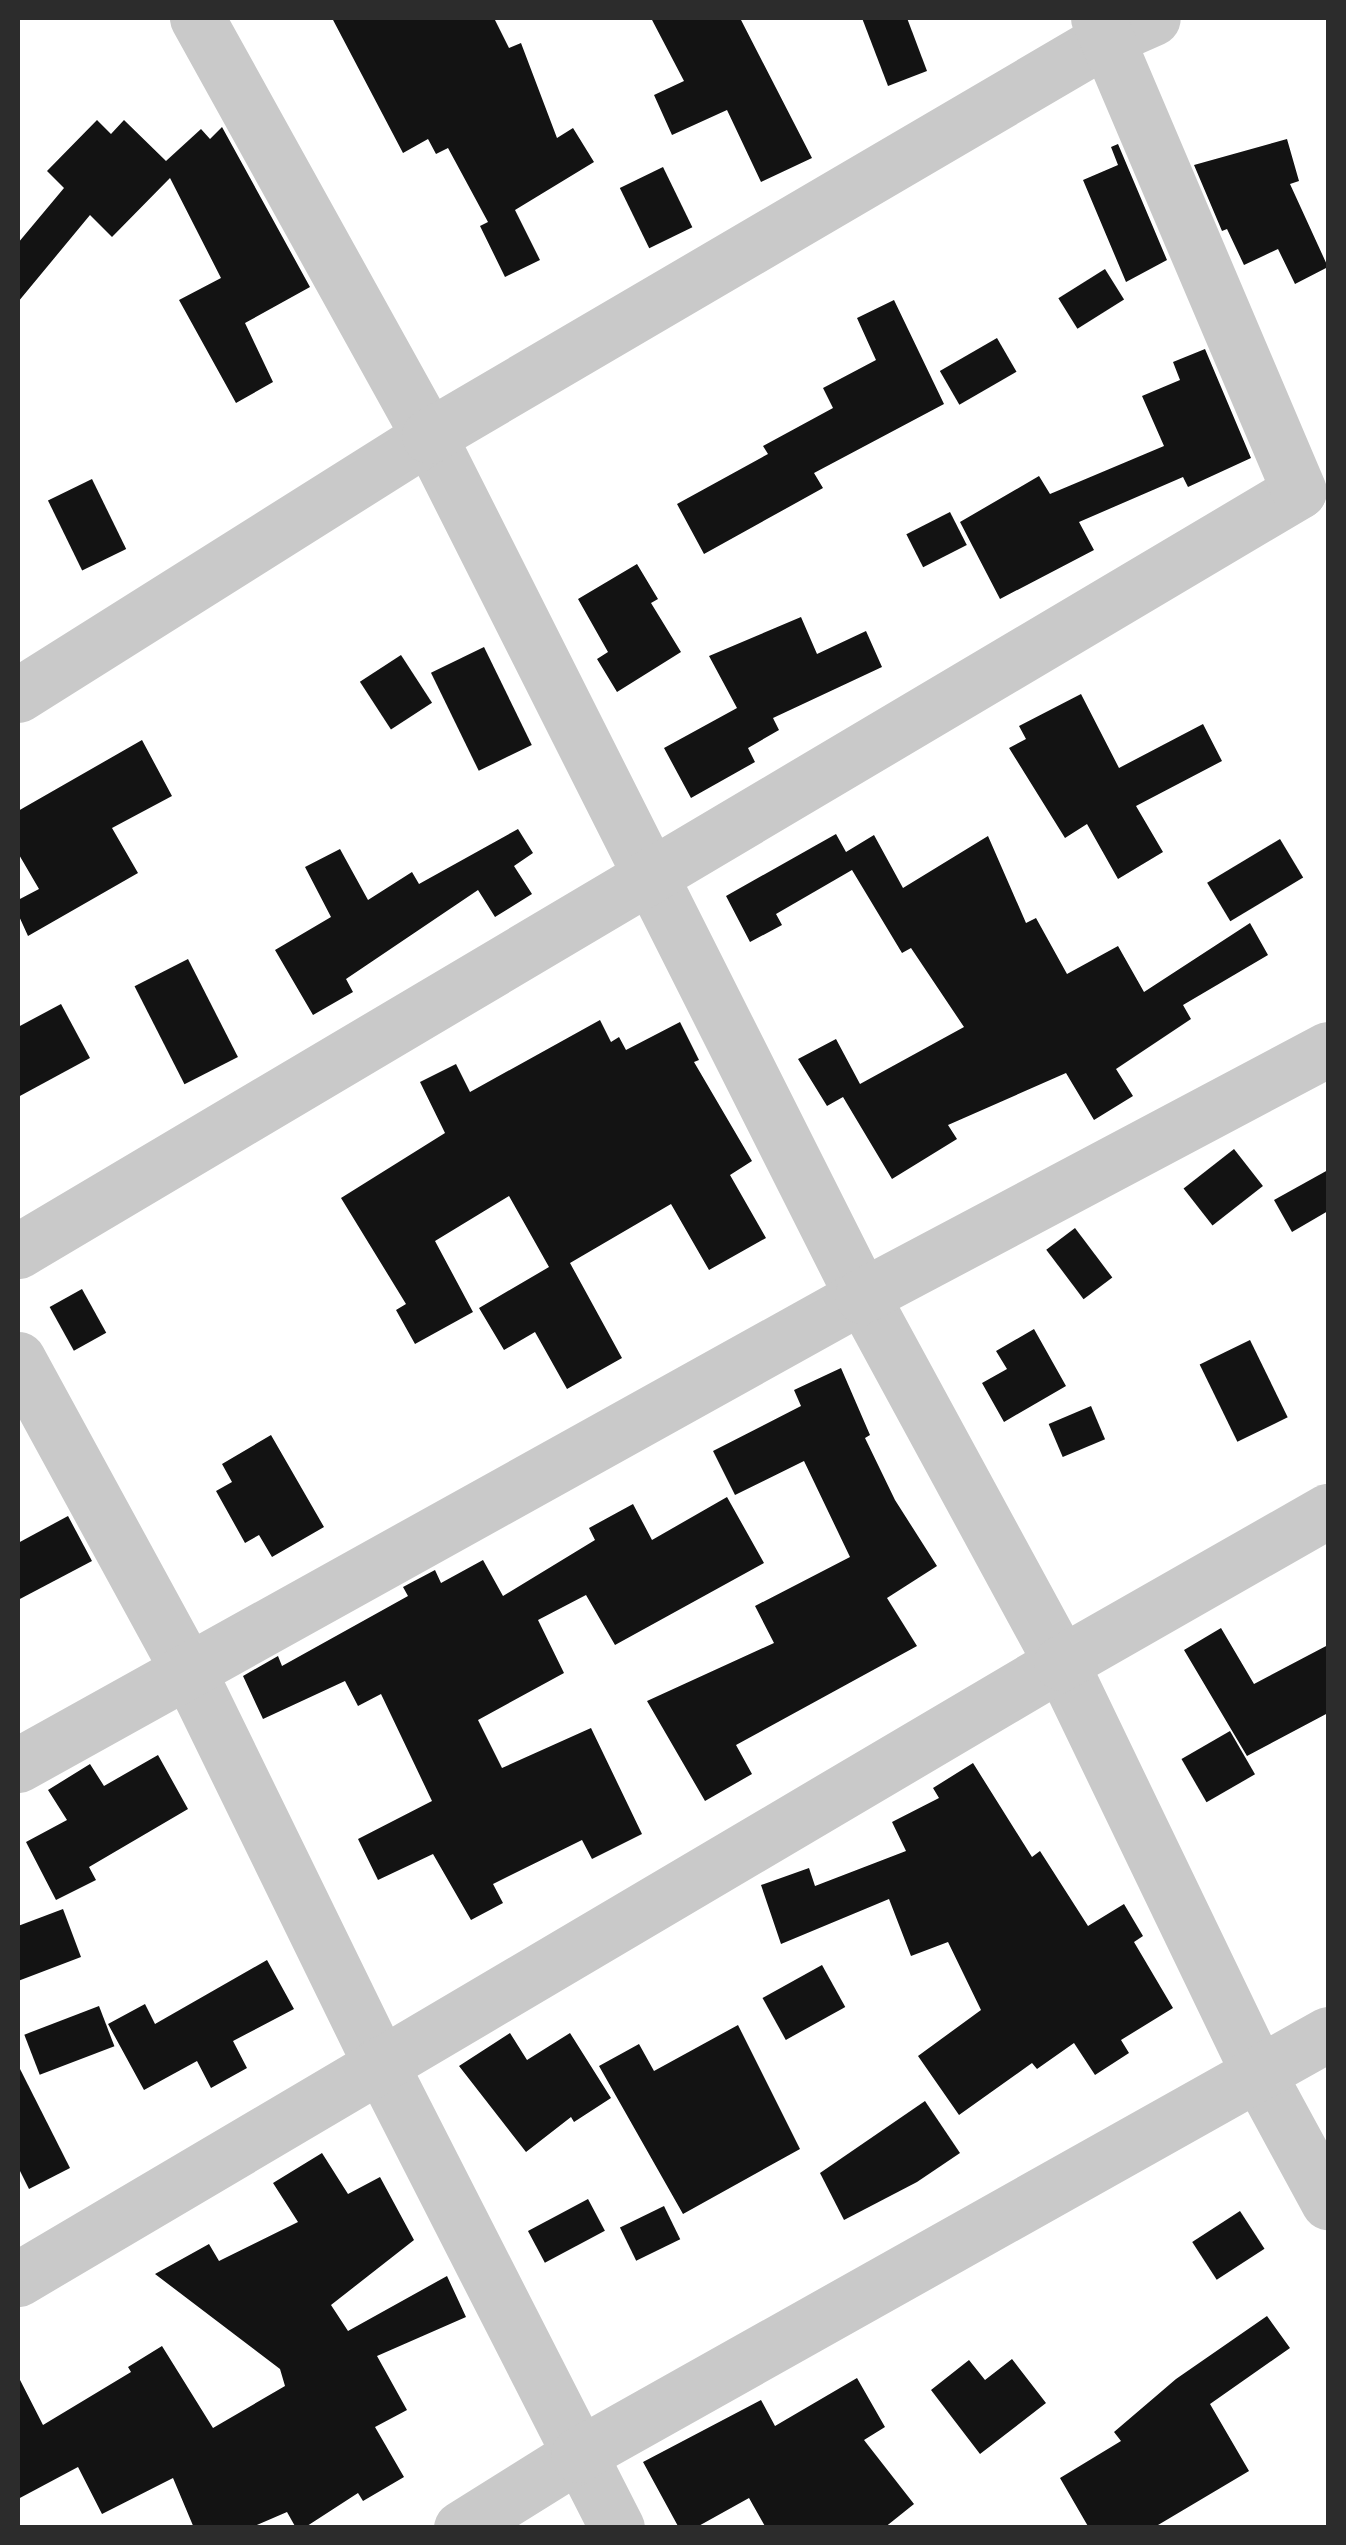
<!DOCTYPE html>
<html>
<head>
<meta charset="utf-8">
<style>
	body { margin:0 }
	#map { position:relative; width:1346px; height:2545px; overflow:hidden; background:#fff; font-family:Overpass,sans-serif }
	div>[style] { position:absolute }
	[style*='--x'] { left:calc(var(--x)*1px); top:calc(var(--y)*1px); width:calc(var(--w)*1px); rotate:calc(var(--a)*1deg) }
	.building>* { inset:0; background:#131313; transform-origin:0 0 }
	.minor>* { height:55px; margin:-27.5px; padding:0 27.5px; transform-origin:27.5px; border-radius:27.5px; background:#c9c9c9 }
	span { translate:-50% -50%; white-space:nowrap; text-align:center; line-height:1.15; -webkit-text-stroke:10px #fff; paint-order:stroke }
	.frame { position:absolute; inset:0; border:20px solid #2c2c2c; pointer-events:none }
</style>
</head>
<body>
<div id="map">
	<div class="building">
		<i style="clip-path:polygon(332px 18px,494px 18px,509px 48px,521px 43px,557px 138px,573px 128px,594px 162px,515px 210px,540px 260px,505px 277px,480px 226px,488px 222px,448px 148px,436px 154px,428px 139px,403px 153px)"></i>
		<i style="clip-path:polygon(651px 18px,740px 18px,812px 158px,761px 182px,727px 110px,672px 135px,654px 95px,684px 81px)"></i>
		<i style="clip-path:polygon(862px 18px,907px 18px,927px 71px,888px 86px)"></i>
		<i style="clip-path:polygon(97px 120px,111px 134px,124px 120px,166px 161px,201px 129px,210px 139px,222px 127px,310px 287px,245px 323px,273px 382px,236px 403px,179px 300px,221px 278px,170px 178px,112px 237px,90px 215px,18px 302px,18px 243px,64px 188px,47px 171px)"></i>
		<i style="clip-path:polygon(1287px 139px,1299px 181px,1290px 184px,1328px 267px,1295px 284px,1278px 249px,1244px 265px,1227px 229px,1222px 231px,1194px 165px)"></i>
		<i style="clip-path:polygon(1118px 144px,1167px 260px,1126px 282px,1083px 180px,1118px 165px,1111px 147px)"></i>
		<i style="left:663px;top:167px;width:67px;height:48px;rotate:64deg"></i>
		<i style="left:1105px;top:269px;width:36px;height:55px;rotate:58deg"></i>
		<i style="clip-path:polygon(894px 300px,944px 404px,814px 473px,823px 488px,704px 554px,677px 504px,768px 454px,763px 446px,833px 408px,823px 388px,876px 360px,857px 318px)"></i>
		<i style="left:997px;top:338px;width:39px;height:66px;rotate:60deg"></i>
		<i style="clip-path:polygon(1205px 349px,1251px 458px,1188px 487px,1183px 477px,1079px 522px,1094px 550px,1000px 599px,960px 522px,1039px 476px,1050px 494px,1164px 446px,1142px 396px,1180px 380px,1173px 362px)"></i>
		<i style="left:92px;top:479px;width:78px;height:49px;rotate:64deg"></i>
		<i style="left:950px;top:512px;width:37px;height:49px;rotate:63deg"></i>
		<i style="clip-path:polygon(637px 564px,658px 599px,651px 603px,681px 652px,617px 692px,597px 659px,608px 652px,578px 599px)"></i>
		<i style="clip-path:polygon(801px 617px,817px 654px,866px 631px,882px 667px,773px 718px,779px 730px,748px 748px,755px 762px,691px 798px,664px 748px,737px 708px,709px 656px)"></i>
		<i style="left:484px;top:647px;width:109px;height:59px;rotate:64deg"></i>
		<i style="left:401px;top:655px;width:57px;height:49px;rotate:57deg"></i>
		<i style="clip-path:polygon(1081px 694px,1119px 768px,1203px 724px,1222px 761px,1136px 806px,1163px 852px,1118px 879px,1087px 824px,1065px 838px,1009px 748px,1026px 739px,1019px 726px)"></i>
		<i style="clip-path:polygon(142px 740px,172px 796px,112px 828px,138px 873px,28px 936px,18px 914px,18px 900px,39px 889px,18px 853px,18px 811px)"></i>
		<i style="clip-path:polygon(518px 829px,533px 853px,514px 866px,532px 894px,495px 917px,478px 890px,346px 979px,353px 992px,313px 1015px,275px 950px,331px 917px,305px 867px,340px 849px,368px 900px,412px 872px,419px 884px)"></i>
		<i style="clip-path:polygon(836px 834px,846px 852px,874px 835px,903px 888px,988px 836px,1026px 923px,1036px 918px,1067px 974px,1118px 946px,1144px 992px,1250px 923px,1268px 955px,1183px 1005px,1191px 1019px,1116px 1069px,1133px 1096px,1094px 1120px,1066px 1073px,948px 1125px,957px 1139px,892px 1179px,843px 1097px,827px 1106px,798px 1059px,836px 1039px,860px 1084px,964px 1027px,911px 948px,902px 953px,852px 870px,776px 914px,782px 925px,750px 942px,726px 896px)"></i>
		<i style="left:1280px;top:839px;width:45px;height:85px;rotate:59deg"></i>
		<i style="left:188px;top:959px;width:110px;height:60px;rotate:63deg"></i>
		<i style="clip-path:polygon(61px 1004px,90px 1058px,18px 1097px,18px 1027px)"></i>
		<i style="clip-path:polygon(600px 1020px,611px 1042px,619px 1037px,626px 1050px,680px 1022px,699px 1060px,694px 1062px,752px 1161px,730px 1175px,766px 1238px,709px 1270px,671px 1204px,570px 1263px,622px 1358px,567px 1389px,535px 1332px,504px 1350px,479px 1308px,549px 1267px,509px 1196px,435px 1241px,473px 1312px,415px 1344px,396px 1310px,406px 1304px,341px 1198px,445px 1133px,420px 1082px,456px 1064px,470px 1092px)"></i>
		<i style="left:1234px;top:1149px;width:47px;height:64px;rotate:52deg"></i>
		<i style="clip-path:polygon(1328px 1170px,1328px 1211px,1292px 1232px,1274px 1200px)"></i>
		<i style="left:1075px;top:1228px;width:62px;height:36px;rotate:53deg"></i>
		<i style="left:82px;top:1289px;width:50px;height:37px;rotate:61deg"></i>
		<i style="clip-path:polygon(1034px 1329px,1066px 1386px,1004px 1422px,982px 1383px,1007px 1369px,996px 1351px)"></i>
		<i style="left:1250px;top:1340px;width:86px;height:56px;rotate:64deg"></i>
		<i style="clip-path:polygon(841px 1368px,870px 1435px,865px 1438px,895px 1500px,937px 1566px,887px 1598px,917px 1646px,736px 1745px,752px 1774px,705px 1801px,647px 1701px,774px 1643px,755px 1606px,850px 1557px,804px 1461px,735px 1495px,713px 1451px,801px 1406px,794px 1390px)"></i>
		<i style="left:1091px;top:1406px;width:36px;height:46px;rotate:67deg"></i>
		<i style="clip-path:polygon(271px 1435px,324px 1527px,272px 1557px,259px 1535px,245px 1543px,216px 1491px,232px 1482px,222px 1464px)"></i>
		<i style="clip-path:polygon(727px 1497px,764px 1563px,615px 1645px,586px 1595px,538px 1620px,564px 1673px,478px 1720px,502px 1768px,591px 1728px,642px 1834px,592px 1859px,582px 1840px,493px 1884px,503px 1903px,471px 1920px,433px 1854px,378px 1880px,358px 1839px,432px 1801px,381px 1694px,358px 1706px,345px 1681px,263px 1719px,243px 1676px,278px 1656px,282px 1666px,408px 1596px,403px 1587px,435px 1570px,441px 1583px,483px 1560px,503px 1596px,595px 1540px,589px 1528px,633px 1504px,652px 1540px)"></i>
		<i style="clip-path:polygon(68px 1516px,92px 1561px,18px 1600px,18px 1543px)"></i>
		<i style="clip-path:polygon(1221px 1628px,1254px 1684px,1328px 1645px,1328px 1713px,1247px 1756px,1184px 1650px)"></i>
		<i style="left:1230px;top:1731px;width:50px;height:56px;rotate:60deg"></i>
		<i style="clip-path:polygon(158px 1755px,188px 1809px,89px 1867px,96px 1880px,56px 1900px,26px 1842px,67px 1820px,48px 1790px,90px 1764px,104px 1786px)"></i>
		<i style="clip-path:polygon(973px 1763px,1032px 1857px,1040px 1851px,1088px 1926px,1124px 1904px,1143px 1936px,1134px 1942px,1173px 2008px,1121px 2040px,1129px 2053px,1095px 2075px,1074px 2043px,1037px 2069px,1032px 2063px,959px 2115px,918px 2056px,981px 2010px,948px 1942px,911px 1956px,889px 1899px,781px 1944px,761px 1885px,809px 1868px,815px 1886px,906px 1851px,892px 1822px,939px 1798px,933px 1788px)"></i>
		<i style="clip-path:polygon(63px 1909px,81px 1957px,18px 1981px,18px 1926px)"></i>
		<i style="clip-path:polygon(267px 1960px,294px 2009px,233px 2041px,247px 2068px,211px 2088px,197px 2061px,144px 2090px,108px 2024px,145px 2004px,155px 2024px)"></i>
		<i style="left:822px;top:1965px;width:48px;height:68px;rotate:61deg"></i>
		<i style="left:99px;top:2006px;width:43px;height:80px;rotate:69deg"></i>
		<i style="clip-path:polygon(738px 2025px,800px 2149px,683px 2214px,599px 2066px,639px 2044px,654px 2071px)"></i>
		<i style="clip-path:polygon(510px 2033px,527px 2060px,570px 2033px,611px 2098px,574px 2122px,571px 2117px,526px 2152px,459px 2066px)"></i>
		<i style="clip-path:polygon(18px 2065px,70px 2168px,29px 2189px,18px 2167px)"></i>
		<i style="clip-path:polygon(925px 2101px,960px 2153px,917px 2182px,844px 2220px,820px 2173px)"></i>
		<i style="clip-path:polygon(322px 2153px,348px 2194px,380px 2177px,414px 2240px,331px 2305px,348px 2331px,447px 2276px,466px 2317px,377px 2356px,407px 2410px,375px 2427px,404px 2477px,363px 2501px,358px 2493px,304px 2528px,296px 2528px,287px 2512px,250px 2528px,194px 2528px,173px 2478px,102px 2514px,78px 2467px,18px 2499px,18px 2376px,43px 2425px,131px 2372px,128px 2367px,162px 2346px,213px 2428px,285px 2386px,280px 2369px,155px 2274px,209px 2244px,219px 2261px,298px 2222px,273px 2183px)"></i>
		<i style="left:588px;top:2199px;width:36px;height:68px;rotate:62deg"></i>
		<i style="left:664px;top:2206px;width:37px;height:49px;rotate:64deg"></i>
		<i style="left:1240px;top:2211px;width:45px;height:57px;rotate:57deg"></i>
		<i style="clip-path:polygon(1267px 2316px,1290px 2348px,1210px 2404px,1249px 2471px,1153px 2528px,1089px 2528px,1060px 2478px,1121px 2441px,1114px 2432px,1176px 2379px)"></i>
		<i style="clip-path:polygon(1012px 2359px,1046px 2403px,980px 2454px,931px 2390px,969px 2360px,985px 2380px)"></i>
		<i style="clip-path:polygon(857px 2378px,885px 2427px,864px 2440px,914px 2504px,884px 2528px,766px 2528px,749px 2498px,695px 2528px,679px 2528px,643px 2462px,761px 2400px,775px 2426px)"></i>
	</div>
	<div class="minor">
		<i style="--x:197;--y:18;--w:478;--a:61"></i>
		<i style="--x:429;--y:436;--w:963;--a:63.28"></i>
		<i style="--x:862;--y:1296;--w:417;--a:61.5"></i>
		<i style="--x:1061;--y:1663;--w:457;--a:64.3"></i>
		<i style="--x:1259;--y:2075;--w:145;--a:61.5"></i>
		<i style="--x:18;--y:695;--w:486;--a:-32.2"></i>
		<i style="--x:429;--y:436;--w:787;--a:-30.38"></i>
		<i style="--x:1108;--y:38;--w:49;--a:-24"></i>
		<i style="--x:18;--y:1251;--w:1489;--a:-30.68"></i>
		<i style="--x:1299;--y:491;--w:514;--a:-113.02"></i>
		<i style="--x:18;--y:1359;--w:357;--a:61.4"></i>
		<i style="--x:189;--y:1672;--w:435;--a:64"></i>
		<i style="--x:380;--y:2063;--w:522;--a:62.99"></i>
		<i style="--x:18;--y:1765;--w:966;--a:-29.06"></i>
		<i style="--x:862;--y:1296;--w:527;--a:-27.93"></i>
		<i style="--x:18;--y:2279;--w:1211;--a:-30.57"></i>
		<i style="--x:1061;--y:1663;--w:307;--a:-29.7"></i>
		<i style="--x:461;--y:2528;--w:138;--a:-32"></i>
		<i style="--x:578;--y:2455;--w:860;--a:-29.31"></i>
	</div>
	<div class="frame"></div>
</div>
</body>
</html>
